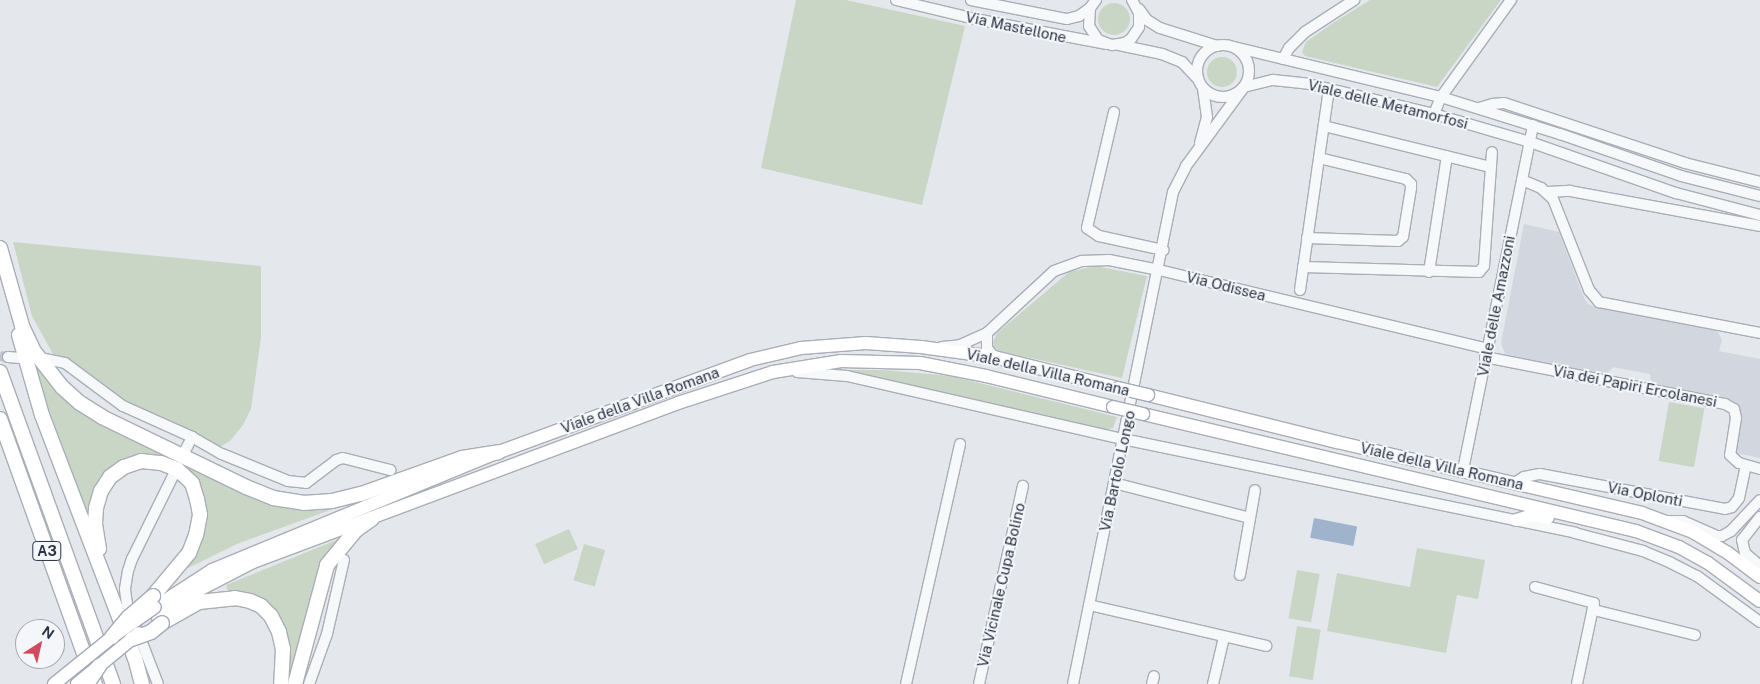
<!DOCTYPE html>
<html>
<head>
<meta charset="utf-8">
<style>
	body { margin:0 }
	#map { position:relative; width:1760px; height:684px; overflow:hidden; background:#e4e7ec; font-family:"Public Sans",sans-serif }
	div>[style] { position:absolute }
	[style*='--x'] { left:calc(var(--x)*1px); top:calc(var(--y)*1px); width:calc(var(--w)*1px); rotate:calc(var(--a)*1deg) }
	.built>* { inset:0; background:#d2d6de }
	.green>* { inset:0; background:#c9d6c5; transform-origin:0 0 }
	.round { border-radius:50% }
	.water>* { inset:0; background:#9fb4cc; transform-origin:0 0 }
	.minor-tunnel>* { height:10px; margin-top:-5px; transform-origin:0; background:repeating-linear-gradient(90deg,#bfc3cb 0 10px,transparent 0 15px) }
	.roads { filter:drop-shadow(1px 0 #a9aeb7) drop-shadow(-1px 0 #a9aeb7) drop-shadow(0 1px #a9aeb7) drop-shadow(0 -1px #a9aeb7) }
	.minor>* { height:10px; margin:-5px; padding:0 5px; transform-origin:5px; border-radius:5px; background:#f7f8fa }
	.minor>.ring { margin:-5px; padding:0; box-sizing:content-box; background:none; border:10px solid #f7f8fa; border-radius:50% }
	.major>* { height:12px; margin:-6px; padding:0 6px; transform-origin:6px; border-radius:6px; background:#fff }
	.highway>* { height:14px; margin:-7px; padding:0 7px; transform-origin:7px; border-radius:7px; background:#fff }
	.bridges { filter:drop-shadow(1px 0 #a3abb8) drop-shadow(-1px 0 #a3abb8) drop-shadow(0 1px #a3abb8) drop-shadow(0 -1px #a3abb8) }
	.major-bridge>* { height:12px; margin:-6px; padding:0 6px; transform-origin:6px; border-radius:6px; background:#fff }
	.highway-bridge>* { height:14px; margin:-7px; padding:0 7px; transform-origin:7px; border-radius:7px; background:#fff }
	span { translate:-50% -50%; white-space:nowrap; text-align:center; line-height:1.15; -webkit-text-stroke:4px #f4f6f9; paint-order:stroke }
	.shield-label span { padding:1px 4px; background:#f4f6f9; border:1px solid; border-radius:4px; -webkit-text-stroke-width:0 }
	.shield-label { font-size:14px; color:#2b3445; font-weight:700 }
	.street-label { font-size:15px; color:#2b3445 }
	.north { position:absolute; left:15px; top:619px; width:50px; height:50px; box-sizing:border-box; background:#f4f6f9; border:1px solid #a4a8b1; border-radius:50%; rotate:35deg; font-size:14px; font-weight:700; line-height:20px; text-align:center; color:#2b3445 }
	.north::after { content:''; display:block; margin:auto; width:18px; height:22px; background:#d1495b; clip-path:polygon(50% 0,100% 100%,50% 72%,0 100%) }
</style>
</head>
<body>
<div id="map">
	<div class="built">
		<i style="clip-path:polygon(1524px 224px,1559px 232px,1584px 298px,1588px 304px,1594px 307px,1717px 330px,1722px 340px,1719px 351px,1760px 359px,1760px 458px,1736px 453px,1741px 411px,1737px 403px,1731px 400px,1655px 384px,1651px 380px,1650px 374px,1613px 367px,1608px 373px,1601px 374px,1505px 354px,1501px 343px)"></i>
	</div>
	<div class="green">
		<i style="clip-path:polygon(796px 0,846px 0,965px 26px,922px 205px,761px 168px)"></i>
		<i style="clip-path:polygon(1370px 0,1501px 0,1437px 87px,1305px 56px,1302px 52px,1306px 42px,1333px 23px)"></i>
		<i class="round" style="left:1098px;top:3px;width:32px;height:32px"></i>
		<i class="round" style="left:1207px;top:57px;width:30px;height:30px"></i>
		<i style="clip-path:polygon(13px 242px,261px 266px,261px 337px,251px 409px,243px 425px,230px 441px,218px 448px,120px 402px,54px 356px,32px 316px)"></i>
		<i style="clip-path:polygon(1095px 266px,1147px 276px,1122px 378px,999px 351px,994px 347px,993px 342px,997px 333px,1069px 272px)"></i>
		<i style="clip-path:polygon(36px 363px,58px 388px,248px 492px,333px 505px,333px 509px,237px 544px,180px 572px,199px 537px,192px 477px,129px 459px,90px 519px,33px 367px)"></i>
		<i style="clip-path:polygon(845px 370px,883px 370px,951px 376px,1117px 417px,1113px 428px,1104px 430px)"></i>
		<i style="left:1669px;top:402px;width:36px;height:60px;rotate:10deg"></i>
		<i style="left:569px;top:529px;width:22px;height:37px;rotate:66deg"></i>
		<i style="clip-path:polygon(339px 539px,340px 541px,325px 560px,314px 587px,289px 684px,284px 684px,265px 601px,241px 591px,228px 591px,226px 585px)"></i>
		<i style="left:584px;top:544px;width:22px;height:38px;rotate:16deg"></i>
		<i style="clip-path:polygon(1417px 548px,1485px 560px,1478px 599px,1457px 595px,1446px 653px,1327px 631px,1337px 573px,1410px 587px)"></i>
		<i style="left:1297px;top:570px;width:23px;height:49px;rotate:10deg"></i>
		<i style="left:1297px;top:626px;width:24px;height:51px;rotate:9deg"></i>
	</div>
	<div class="water">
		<i style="left:1314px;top:518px;width:44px;height:20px;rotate:11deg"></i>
	</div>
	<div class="minor-tunnel">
		<i style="--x:0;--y:356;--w:8;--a:7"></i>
	</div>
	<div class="roads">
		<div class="minor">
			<i style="--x:896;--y:0;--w:81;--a:13.5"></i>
			<i style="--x:975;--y:19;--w:133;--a:10.8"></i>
			<i style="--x:971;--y:0;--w:98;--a:11.2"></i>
			<i style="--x:1067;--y:19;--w:12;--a:-14"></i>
			<i style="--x:1079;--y:16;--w:14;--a:-36"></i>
			<i style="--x:1096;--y:0;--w:10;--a:127"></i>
			<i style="--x:1090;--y:8;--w:18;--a:93"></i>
			<i style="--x:1089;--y:26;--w:17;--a:57"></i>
			<i style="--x:1098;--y:40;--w:15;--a:20"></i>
			<i style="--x:1112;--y:45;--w:13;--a:-9"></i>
			<i style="--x:1125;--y:43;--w:7;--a:-34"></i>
			<i style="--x:1131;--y:39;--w:14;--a:-56"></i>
			<i style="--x:1139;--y:27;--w:14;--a:-90"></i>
			<i style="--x:1139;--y:13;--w:15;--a:-118"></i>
			<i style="--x:1139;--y:9;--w:14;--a:54"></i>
			<i style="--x:1147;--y:20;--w:15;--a:32"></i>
			<i style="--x:1160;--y:28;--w:60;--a:17.5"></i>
			<i class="ring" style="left:1197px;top:45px;width:42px;height:42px"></i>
			<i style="--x:1119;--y:45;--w:44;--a:11.8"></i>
			<i style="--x:1162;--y:54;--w:22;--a:22"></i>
			<i style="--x:1182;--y:62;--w:22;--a:47"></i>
			<i style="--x:1234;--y:47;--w:213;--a:13.6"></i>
			<i style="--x:1441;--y:97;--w:125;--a:17.3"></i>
			<i style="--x:1560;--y:134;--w:128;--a:19.1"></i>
			<i style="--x:1681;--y:176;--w:81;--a:14.2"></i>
			<i style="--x:1283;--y:59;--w:13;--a:-61"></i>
			<i style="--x:1289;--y:48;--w:23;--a:-45"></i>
			<i style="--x:1305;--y:32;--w:59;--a:-33.1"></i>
			<i style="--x:1244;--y:87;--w:30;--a:-14"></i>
			<i style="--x:1273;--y:80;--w:36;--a:6"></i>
			<i style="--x:1309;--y:84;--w:129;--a:13.5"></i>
			<i style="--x:1434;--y:114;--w:100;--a:16.3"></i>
			<i style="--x:1530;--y:142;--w:155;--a:19.3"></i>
			<i style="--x:1676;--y:193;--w:87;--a:14.7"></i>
			<i style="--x:1479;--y:108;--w:15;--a:-16"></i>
			<i style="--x:1493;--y:104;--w:11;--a:-5"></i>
			<i style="--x:1504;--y:103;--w:191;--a:18.3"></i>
			<i style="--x:1685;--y:163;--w:77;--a:14.2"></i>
			<i style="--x:1114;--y:112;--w:119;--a:103.1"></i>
			<i style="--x:1087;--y:228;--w:14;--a:34"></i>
			<i style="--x:1099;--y:236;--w:66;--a:12.3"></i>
			<i style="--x:1434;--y:114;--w:18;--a:-68"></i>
			<i style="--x:1441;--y:97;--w:120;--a:-54.2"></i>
			<i style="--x:1324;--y:126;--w:172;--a:13.8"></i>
			<i style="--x:1200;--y:143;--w:27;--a:-75"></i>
			<i style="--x:1207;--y:117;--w:29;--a:-98"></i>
			<i style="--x:1522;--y:180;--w:21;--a:23"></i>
			<i style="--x:1541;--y:188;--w:16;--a:43"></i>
			<i style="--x:1553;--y:199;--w:98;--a:68.4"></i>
			<i style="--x:1589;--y:290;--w:16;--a:50"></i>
			<i style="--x:1599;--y:302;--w:164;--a:10.9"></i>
			<i style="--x:1548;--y:192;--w:22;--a:-3"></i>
			<i style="--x:1570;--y:191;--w:193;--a:10.4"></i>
			<i style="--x:1307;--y:238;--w:91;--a:1.9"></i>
			<i style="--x:1398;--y:241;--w:6;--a:-39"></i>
			<i style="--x:1403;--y:237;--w:50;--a:-80.7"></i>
			<i style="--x:1411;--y:188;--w:4;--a:-90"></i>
			<i style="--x:1411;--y:184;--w:7;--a:-135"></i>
			<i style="--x:1406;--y:179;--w:89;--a:-166.4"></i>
			<i style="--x:1303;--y:267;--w:176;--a:1.6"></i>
			<i style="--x:1479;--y:272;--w:8;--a:-50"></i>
			<i style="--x:1484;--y:266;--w:114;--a:-86"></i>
			<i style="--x:1429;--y:272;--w:117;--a:-81.2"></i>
			<i style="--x:1300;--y:290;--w:203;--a:-81.8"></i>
			<i style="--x:987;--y:333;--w:15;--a:90"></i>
			<i style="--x:987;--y:348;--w:11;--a:52"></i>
			<i style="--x:942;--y:347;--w:18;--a:-6"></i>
			<i style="--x:960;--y:345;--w:30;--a:-24"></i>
			<i style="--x:987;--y:333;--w:91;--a:-42.8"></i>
			<i style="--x:1054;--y:271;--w:30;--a:-20"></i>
			<i style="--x:1082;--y:261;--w:27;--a:-2"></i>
			<i style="--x:1109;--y:260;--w:51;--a:11.3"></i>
			<i style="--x:1159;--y:270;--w:337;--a:13.5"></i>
			<i style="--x:8;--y:357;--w:12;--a:5"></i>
			<i style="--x:1485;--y:357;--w:245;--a:11.1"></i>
			<i style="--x:1725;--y:404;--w:10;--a:29"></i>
			<i style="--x:1734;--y:409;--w:9;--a:77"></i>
			<i style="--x:1736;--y:418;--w:37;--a:99"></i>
			<i style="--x:1730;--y:455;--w:12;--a:42"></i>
			<i style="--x:1739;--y:463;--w:22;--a:16"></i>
			<i style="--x:45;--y:359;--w:20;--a:11"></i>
			<i style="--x:65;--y:363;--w:72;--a:36.6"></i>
			<i style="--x:123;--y:406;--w:76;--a:24.2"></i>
			<i style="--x:192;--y:437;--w:34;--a:30"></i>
			<i style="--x:222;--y:454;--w:71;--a:22.2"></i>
			<i style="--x:288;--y:481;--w:18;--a:6"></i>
			<i style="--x:306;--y:483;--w:38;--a:-37"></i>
			<i style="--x:336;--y:460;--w:7;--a:-16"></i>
			<i style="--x:343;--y:458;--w:49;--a:14.3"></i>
			<i style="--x:797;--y:372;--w:50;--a:4.6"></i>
			<i style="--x:847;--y:376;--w:283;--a:12.9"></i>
			<i style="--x:1123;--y:439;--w:462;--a:11.7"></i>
			<i style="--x:1575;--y:533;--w:70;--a:14.8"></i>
			<i style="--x:1643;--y:551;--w:30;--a:23"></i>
			<i style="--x:1671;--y:563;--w:29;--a:27"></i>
			<i style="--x:1697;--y:576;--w:78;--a:36.1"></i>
			<i style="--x:185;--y:451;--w:16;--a:-63"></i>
			<i style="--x:1463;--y:470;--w:352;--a:-78.5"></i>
			<i style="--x:1516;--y:482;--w:9;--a:-32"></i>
			<i style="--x:1524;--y:477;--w:16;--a:-11"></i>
			<i style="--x:1540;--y:474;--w:188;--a:10.7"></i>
			<i style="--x:1725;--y:509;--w:7;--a:-16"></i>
			<i style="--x:1732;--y:507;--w:11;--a:-52"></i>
			<i style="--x:1739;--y:498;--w:33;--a:-78"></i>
			<i style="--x:1114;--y:483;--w:140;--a:14.4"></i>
			<i style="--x:1760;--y:517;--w:29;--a:128"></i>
			<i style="--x:1742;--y:540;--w:13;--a:77"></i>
			<i style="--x:1745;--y:553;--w:20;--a:41"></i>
			<i style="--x:1665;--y:521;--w:18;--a:0"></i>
			<i style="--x:1683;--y:521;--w:36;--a:24"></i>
			<i style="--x:1716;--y:536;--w:6;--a:0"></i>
			<i style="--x:1722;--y:536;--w:10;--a:-29"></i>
			<i style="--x:1731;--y:531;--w:42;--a:-46.9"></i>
			<i style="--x:1240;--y:575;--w:86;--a:-80"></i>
			<i style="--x:1535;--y:587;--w:61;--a:15.2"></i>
			<i style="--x:1594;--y:603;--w:83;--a:101.9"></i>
			<i style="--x:1089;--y:605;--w:182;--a:13"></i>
			<i style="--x:1594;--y:610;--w:104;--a:13.9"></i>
			<i style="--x:158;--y:684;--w:86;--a:-111.2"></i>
			<i style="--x:127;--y:604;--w:15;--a:-98"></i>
			<i style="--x:125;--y:589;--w:18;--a:-81"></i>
			<i style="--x:128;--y:571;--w:13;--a:-72"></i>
			<i style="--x:132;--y:559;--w:95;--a:-63.7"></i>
			<i style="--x:309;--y:684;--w:53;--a:-70.2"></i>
			<i style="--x:327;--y:634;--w:76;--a:-77.1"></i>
			<i style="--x:906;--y:684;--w:246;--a:-77.3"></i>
			<i style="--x:979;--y:684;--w:203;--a:-77.5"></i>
			<i style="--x:1073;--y:684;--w:502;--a:-78.51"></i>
			<i style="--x:1173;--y:192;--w:29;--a:-63"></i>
			<i style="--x:1186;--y:166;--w:98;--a:-53.7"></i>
			<i style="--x:1152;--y:684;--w:8;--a:-76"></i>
			<i style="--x:1213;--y:684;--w:48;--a:-76.8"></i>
		</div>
		<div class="major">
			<i style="--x:1148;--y:395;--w:195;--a:14"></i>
			<i style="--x:1337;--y:442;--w:313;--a:13.1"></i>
			<i style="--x:1642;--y:513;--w:54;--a:20.4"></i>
			<i style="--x:1693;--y:532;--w:41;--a:31"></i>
			<i style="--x:1728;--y:553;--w:40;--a:37"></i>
			<i style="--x:1143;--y:414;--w:507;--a:13.35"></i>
			<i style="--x:1636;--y:531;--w:46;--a:20.4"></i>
			<i style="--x:1679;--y:547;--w:33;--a:29"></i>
			<i style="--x:1708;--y:563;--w:64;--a:36.2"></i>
			<i style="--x:1516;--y:520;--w:18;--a:-16"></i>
			<i style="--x:1533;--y:515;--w:15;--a:11"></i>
			<i style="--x:155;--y:607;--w:68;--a:-33"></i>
			<i style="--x:212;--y:570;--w:310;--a:-22.4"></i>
			<i style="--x:499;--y:452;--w:267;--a:-20.1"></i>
			<i style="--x:750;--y:360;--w:52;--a:-13.2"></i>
			<i style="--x:801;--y:348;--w:65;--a:-4.4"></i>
			<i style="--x:866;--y:343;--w:55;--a:4.2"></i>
			<i style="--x:921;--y:347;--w:74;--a:7.8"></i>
			<i style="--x:994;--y:357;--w:128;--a:14"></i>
			<i style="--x:158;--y:618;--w:50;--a:-34.3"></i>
			<i style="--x:199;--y:590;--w:61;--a:-27.4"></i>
			<i style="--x:253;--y:562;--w:454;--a:-20.5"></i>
			<i style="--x:678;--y:403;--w:100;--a:-18.1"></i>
			<i style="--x:773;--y:372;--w:69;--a:-9.2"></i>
			<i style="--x:841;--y:361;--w:79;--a:1.5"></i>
			<i style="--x:920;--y:363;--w:67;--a:11.1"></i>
			<i style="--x:986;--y:376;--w:131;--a:13.7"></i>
		</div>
		<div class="highway">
			<i style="--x:0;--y:248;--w:81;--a:74.2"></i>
			<i style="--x:22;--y:326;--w:26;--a:65"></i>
			<i style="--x:33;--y:350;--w:47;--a:51.9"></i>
			<i style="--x:62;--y:387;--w:24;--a:42"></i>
			<i style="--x:80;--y:403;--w:26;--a:32"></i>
			<i style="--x:102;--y:417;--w:160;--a:25.9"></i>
			<i style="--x:246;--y:487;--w:29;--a:22"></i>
			<i style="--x:273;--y:498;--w:30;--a:9"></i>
			<i style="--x:303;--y:503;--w:29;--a:-4"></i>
			<i style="--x:332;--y:501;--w:30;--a:-14"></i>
			<i style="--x:361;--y:494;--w:107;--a:-19.6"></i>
			<i style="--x:462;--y:458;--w:37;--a:-9"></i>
			<i style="--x:19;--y:335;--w:83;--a:74"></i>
			<i style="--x:42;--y:415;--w:260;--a:69.1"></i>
			<i style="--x:135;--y:658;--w:27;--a:75"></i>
			<i style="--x:0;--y:372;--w:332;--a:70.1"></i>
			<i style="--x:0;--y:419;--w:282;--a:70.3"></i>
			<i style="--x:99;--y:549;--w:26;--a:-99"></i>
			<i style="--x:95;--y:523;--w:15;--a:-86"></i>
			<i style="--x:96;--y:508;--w:18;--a:-74"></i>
			<i style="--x:101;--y:491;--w:17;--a:-57"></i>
			<i style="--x:110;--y:477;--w:17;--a:-36"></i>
			<i style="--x:124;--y:467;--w:18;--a:-19"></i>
			<i style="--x:141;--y:461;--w:20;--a:6"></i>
			<i style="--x:161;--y:463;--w:17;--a:21"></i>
			<i style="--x:177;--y:469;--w:21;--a:43"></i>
			<i style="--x:192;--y:483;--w:17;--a:73"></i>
			<i style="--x:197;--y:499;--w:16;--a:79"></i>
			<i style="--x:200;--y:515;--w:20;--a:101"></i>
			<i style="--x:196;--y:535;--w:19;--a:111"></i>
			<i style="--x:189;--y:553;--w:56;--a:129.9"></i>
			<i style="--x:162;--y:623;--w:43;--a:-29.6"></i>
			<i style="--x:199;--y:602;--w:36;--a:-6"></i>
			<i style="--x:235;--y:598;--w:15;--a:11"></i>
			<i style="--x:250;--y:601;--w:12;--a:24"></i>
			<i style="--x:261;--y:606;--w:14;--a:45"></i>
			<i style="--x:271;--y:616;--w:18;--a:63"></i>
			<i style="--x:279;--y:632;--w:17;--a:77"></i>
			<i style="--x:283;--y:649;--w:35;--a:93"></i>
			<i style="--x:295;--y:684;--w:123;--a:-74.9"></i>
			<i style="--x:327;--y:565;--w:45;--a:-50.4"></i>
			<i style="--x:356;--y:530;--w:19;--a:-35"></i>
		</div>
	</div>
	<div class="bridges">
		<div class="major-bridge">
			<i style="--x:1118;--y:388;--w:31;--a:13"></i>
			<i style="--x:1113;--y:407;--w:31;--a:13"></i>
			<i style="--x:54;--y:684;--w:75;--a:-39"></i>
			<i style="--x:112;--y:637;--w:52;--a:-34.9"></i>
			<i style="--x:77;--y:684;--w:80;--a:-39.4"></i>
		</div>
		<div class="highway-bridge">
			<i style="--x:112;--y:637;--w:26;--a:-50"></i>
			<i style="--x:129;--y:617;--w:32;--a:-41"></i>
			<i style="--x:132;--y:639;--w:20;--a:-20"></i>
			<i style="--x:151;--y:632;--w:14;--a:-39"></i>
			<i style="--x:87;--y:684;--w:22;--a:-56"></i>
		</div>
	</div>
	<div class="shield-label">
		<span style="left:47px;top:551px">A3</span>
	</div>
	<div class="street-label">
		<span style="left:1016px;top:27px;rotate:12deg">Via Mastellone</span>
		<span style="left:1388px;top:104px;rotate:14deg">Viale delle Metamorfosi</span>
		<span style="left:1226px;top:286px;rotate:14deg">Via Odissea</span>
		<span style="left:1496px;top:306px;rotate:-79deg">Viale delle Amazzoni</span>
		<span style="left:1048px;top:372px;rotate:13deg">Viale della Villa Romana</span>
		<span style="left:1635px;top:386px;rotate:11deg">Via dei Papiri Ercolanesi</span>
		<span style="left:640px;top:400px;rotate:-20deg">Viale della Villa Romana</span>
		<span style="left:1442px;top:466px;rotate:13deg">Viale della Villa Romana</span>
		<span style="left:1117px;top:471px;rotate:-78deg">Via Bartolo Longo</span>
		<span style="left:1645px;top:494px;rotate:11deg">Via Oplonti</span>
		<span style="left:1001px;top:585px;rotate:-77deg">Via Vicinale Cupa Bolino</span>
	</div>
	<div class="north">N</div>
</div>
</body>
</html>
